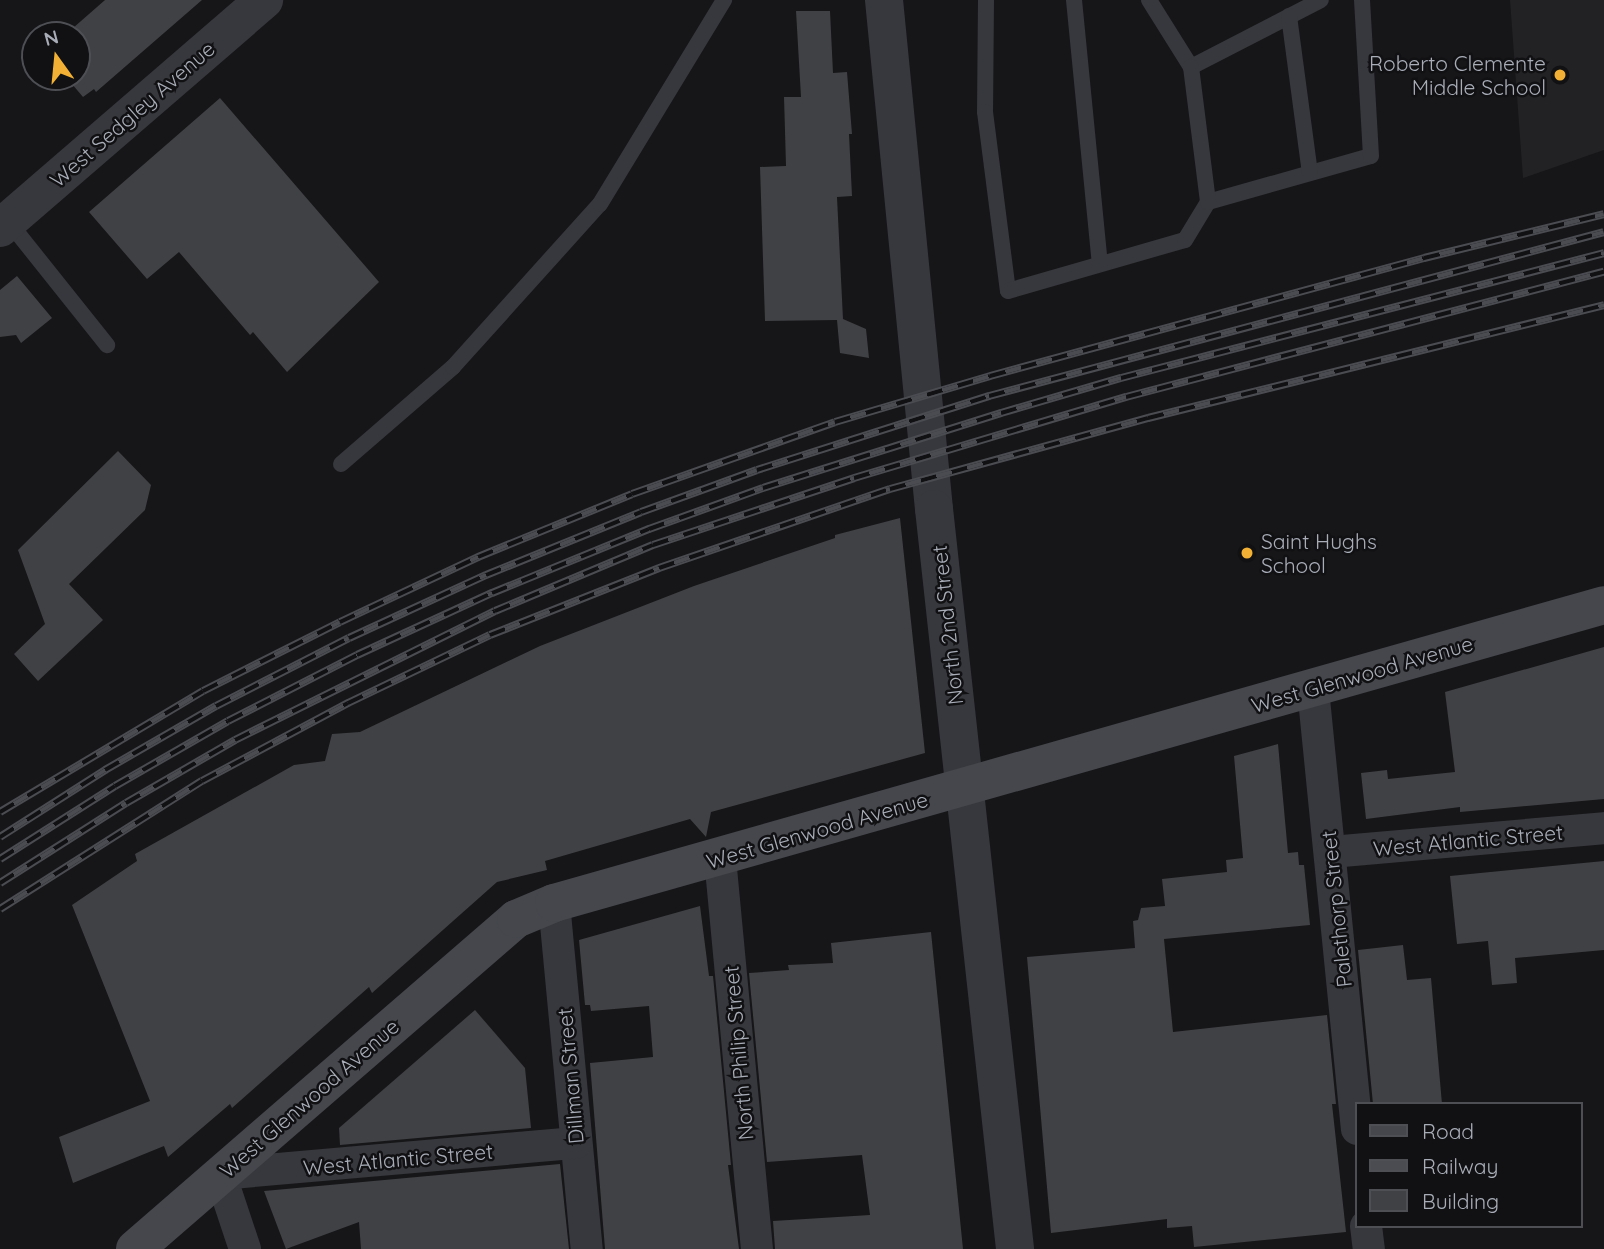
<!DOCTYPE html>
<html>
<head>
<meta charset="utf-8">
<style>
	body { margin:0 }
	#map { position:relative; width:1604px; height:1249px; overflow:hidden; background:#161618; font-family:Quicksand,sans-serif }
	div>[style] { position:absolute }
	[style*='--x'] { left:calc(var(--x)*1px); top:calc(var(--y)*1px); width:calc(var(--w)*1px); rotate:calc(var(--a)*1deg) }
	.built>* { inset:0; background:#222225 }
	.building>* { inset:0; background:#404145 }
	.service>* { height:16px; margin:-8px; padding:0 8px; transform-origin:8px; border-radius:8px; background:#37383d }
	.minor>* { height:32px; margin:-16px; padding:0 16px; transform-origin:16px; border-radius:16px; background:#37383d }
	.tertiary>* { height:38px; margin:-19px; padding:0 19px; transform-origin:19px; border-radius:19px; background:#37383d }
	.secondary>* { height:38px; margin:-19px; padding:0 19px; transform-origin:19px; border-radius:19px; background:#45474d }
	.rail>* { height:8px; margin-top:-4px; transform-origin:0; background:repeating-linear-gradient(90deg,#111113 0 16px,#4a4c52 0 32px); box-sizing:border-box; border-block:2px solid #4a4c52 }
	.dots>* { width:19px; height:19px; translate:-50% -50%; box-sizing:border-box; border:4px solid #111113; border-radius:50% }
	span { translate:-50% -50%; white-space:nowrap; text-align:center; line-height:1.15; -webkit-text-stroke:5px #111113; paint-order:stroke }
	.poi-label { font-size:21px; color:#a8adb8 }
	.right { translate:-100% -50%; text-align:right }
	.left { translate:0 -50%; text-align:left }
	.street-label { font-size:21px; color:#a8adb8 }
	.legend { position:absolute; left:1355px; top:1102px; width:228px; height:126px; box-sizing:border-box; background:#111113; border:2px solid #4d4f55; margin:0; padding:9px 12px; list-style:none; font-size:21px; color:#a8adb8 }
	.legend li { display:flex; align-items:center; gap:14px; height:35px }
	.legend b { width:35px; border:2px solid #4d4f55 }
	.north { position:absolute; left:21px; top:21px; width:70px; height:70px; box-sizing:border-box; background:#111113; border:2px solid #4d4f55; border-radius:50%; rotate:345deg; font-size:19px; font-weight:700; line-height:28px; text-align:center; color:#a8adb8 }
	.north::after { content:''; display:block; margin:auto; width:24px; height:32px; background:#f2b134; clip-path:polygon(50% 0,100% 100%,50% 72%,0 100%) }
</style>
</head>
<body>
<div id="map">
	<div class="built">
		<i style="clip-path:polygon(1510px 0,1604px 0,1604px 150px,1523px 178px)"></i>
	</div>
	<div class="building">
		<i style="clip-path:polygon(105px 0,202px 0,96px 92px,94px 89px,83px 97px,66px 77px,77px 77px,77px 35px,65px 35px)"></i>
		<i style="clip-path:polygon(796px 11px,830px 11px,833px 73px,847px 72px,852px 134px,849px 134px,852px 196px,837px 197px,843px 319px,866px 329px,869px 358px,840px 353px,837px 320px,765px 321px,760px 167px,786px 166px,784px 97px,801px 97px)"></i>
		<i style="clip-path:polygon(220px 98px,379px 282px,287px 372px,253px 332px,250px 335px,179px 252px,147px 279px,89px 212px)"></i>
		<i style="clip-path:polygon(17px 276px,52px 318px,21px 343px,16px 335px,0 337px,0 290px)"></i>
		<i style="clip-path:polygon(118px 451px,151px 485px,145px 510px,69px 584px,103px 620px,38px 681px,14px 654px,45px 624px,18px 550px)"></i>
		<i style="clip-path:polygon(900px 518px,925px 753px,711px 812px,706px 837px,690px 819px,545px 861px,547px 870px,497px 882px,372px 993px,369px 987px,232px 1108px,230px 1104px,168px 1157px,164px 1146px,73px 1183px,59px 1137px,150px 1101px,72px 905px,137px 861px,135px 854px,294px 765px,325px 761px,332px 734px,360px 732px,540px 646px,694px 586px,835px 538px,835px 535px)"></i>
		<i style="clip-path:polygon(1604px 647px,1604px 799px,1460px 812px,1460px 807px,1366px 819px,1361px 773px,1387px 770px,1388px 779px,1455px 772px,1445px 692px)"></i>
		<i style="clip-path:polygon(1278px 744px,1288px 853px,1298px 852px,1299px 865px,1304px 865px,1310px 925px,1164px 939px,1173px 1032px,1327px 1015px,1336px 1104px,1332px 1104px,1346px 1232px,1194px 1247px,1192px 1226px,1167px 1228px,1167px 1219px,1051px 1233px,1027px 957px,1135px 948px,1133px 921px,1138px 920px,1141px 908px,1165px 906px,1162px 879px,1227px 872px,1226px 860px,1243px 858px,1234px 756px)"></i>
		<i style="clip-path:polygon(1604px 861px,1604px 950px,1515px 958px,1517px 983px,1492px 985px,1488px 941px,1457px 944px,1450px 876px)"></i>
		<i style="clip-path:polygon(700px 906px,709px 976px,713px 976px,731px 1165px,728px 1165px,739px 1249px,605px 1249px,590px 1063px,653px 1057px,649px 1006px,591px 1011px,590px 1005px,585px 1005px,579px 940px)"></i>
		<i style="clip-path:polygon(931px 932px,963px 1249px,775px 1249px,773px 1221px,870px 1215px,862px 1155px,767px 1162px,749px 973px,789px 970px,788px 965px,833px 963px,831px 943px)"></i>
		<i style="clip-path:polygon(1403px 945px,1407px 980px,1431px 978px,1442px 1104px,1373px 1104px,1358px 950px)"></i>
		<i style="clip-path:polygon(475px 1010px,525px 1068px,531px 1128px,340px 1145px,339px 1128px)"></i>
		<i style="clip-path:polygon(560px 1164px,569px 1249px,361px 1249px,359px 1222px,286px 1249px,264px 1191px)"></i>
	</div>
	<div class="service">
		<i style="--x:986;--y:0;--w:112;--a:90.5"></i>
		<i style="--x:985;--y:112;--w:180;--a:82.7"></i>
		<i style="--x:1008;--y:291;--w:184;--a:-16.1"></i>
		<i style="--x:1185;--y:240;--w:44;--a:-58.8"></i>
		<i style="--x:1208;--y:202;--w:169;--a:-15.8"></i>
		<i style="--x:1371;--y:156;--w:156;--a:-93.3"></i>
		<i style="--x:1074;--y:0;--w:265;--a:84.4"></i>
		<i style="--x:1149;--y:0;--w:79;--a:57.9"></i>
		<i style="--x:1191;--y:67;--w:146;--a:-27.3"></i>
		<i style="--x:1289;--y:16;--w:158;--a:82.4"></i>
		<i style="--x:1191;--y:67;--w:136;--a:82.8"></i>
		<i style="--x:8;--y:221;--w:159;--a:51.4"></i>
		<i style="--x:341;--y:464;--w:148;--a:-40.9"></i>
		<i style="--x:453;--y:367;--w:219;--a:-48"></i>
		<i style="--x:600;--y:204;--w:239;--a:-58.7"></i>
	</div>
	<div class="minor">
		<i style="--x:1313;--y:689;--w:442;--a:84.3"></i>
		<i style="--x:1331;--y:852;--w:274;--a:-5"></i>
		<i style="--x:720;--y:858;--w:393;--a:84.6"></i>
		<i style="--x:554;--y:903;--w:348;--a:84.6"></i>
		<i style="--x:1366;--y:1226;--w:23;--a:83"></i>
		<i style="--x:245;--y:1249;--w:79;--a:-108.4"></i>
		<i style="--x:220;--y:1174;--w:357;--a:-5"></i>
	</div>
	<div class="tertiary">
		<i style="--x:884;--y:0;--w:511;--a:84.39"></i>
		<i style="--x:934;--y:509;--w:744;--a:83.75"></i>
		<i style="--x:0;--y:228;--w:349;--a:-40.8"></i>
	</div>
	<div class="secondary">
		<i style="--x:135;--y:1249;--w:504;--a:-40.9"></i>
		<i style="--x:516;--y:919;--w:41;--a:-22.8"></i>
		<i style="--x:554;--y:903;--w:1091;--a:-15.84"></i>
	</div>
	<div class="rail">
		<i style="--x:0;--y:812;--w:236;--a:-30.8"></i>
		<i style="--x:203;--y:691;--w:153;--a:-26.7"></i>
		<i style="--x:340;--y:622;--w:153;--a:-25.2"></i>
		<i style="--x:478;--y:557;--w:166;--a:-22.2"></i>
		<i style="--x:632;--y:494;--w:215;--a:-19.5"></i>
		<i style="--x:835;--y:422;--w:162;--a:-16.5"></i>
		<i style="--x:990;--y:376;--w:450;--a:-15.2"></i>
		<i style="--x:1424;--y:258;--w:185;--a:-13.7"></i>
		<i style="--x:0;--y:837;--w:125;--a:-32.5"></i>
		<i style="--x:105;--y:770;--w:128;--a:-30"></i>
		<i style="--x:216;--y:706;--w:149;--a:-27.1"></i>
		<i style="--x:349;--y:638;--w:151;--a:-24.7"></i>
		<i style="--x:486;--y:575;--w:167;--a:-22.1"></i>
		<i style="--x:641;--y:512;--w:123;--a:-19.9"></i>
		<i style="--x:757;--y:470;--w:244;--a:-17.7"></i>
		<i style="--x:989;--y:396;--w:636;--a:-14.93"></i>
		<i style="--x:0;--y:859;--w:136;--a:-32.4"></i>
		<i style="--x:115;--y:786;--w:130;--a:-29.9"></i>
		<i style="--x:228;--y:721;--w:145;--a:-27.1"></i>
		<i style="--x:357;--y:655;--w:149;--a:-24.7"></i>
		<i style="--x:492;--y:593;--w:170;--a:-22.2"></i>
		<i style="--x:649;--y:529;--w:121;--a:-19.8"></i>
		<i style="--x:763;--y:488;--w:250;--a:-17.5"></i>
		<i style="--x:1001;--y:413;--w:125;--a:-16.3"></i>
		<i style="--x:1121;--y:378;--w:499;--a:-14.5"></i>
		<i style="--x:0;--y:883;--w:149;--a:-32.4"></i>
		<i style="--x:126;--y:803;--w:126;--a:-30"></i>
		<i style="--x:235;--y:740;--w:290;--a:-26.4"></i>
		<i style="--x:495;--y:611;--w:171;--a:-22.7"></i>
		<i style="--x:653;--y:545;--w:212;--a:-18.4"></i>
		<i style="--x:854;--y:478;--w:284;--a:-16.6"></i>
		<i style="--x:1126;--y:397;--w:494;--a:-14.7"></i>
		<i style="--x:0;--y:909;--w:239;--a:-32.4"></i>
		<i style="--x:202;--y:781;--w:166;--a:-28.1"></i>
		<i style="--x:348;--y:703;--w:157;--a:-25.6"></i>
		<i style="--x:490;--y:635;--w:182;--a:-21.6"></i>
		<i style="--x:659;--y:568;--w:244;--a:-18.9"></i>
		<i style="--x:890;--y:489;--w:268;--a:-15.4"></i>
		<i style="--x:1148;--y:418;--w:470;--a:-13.9"></i>
	</div>
	<div class="dots">
		<i style="left:1560px;top:75px;background:#f2b134"></i>
		<i style="left:1247px;top:553px;background:#f2b134"></i>
	</div>
	<div class="poi-label">
		<span class="right" style="left:1546px;top:75px">Roberto Clemente<br>Middle School</span>
		<span class="left" style="left:1261px;top:553px">Saint Hughs<br>School</span>
	</div>
	<div class="street-label">
		<span style="left:132px;top:114px;rotate:-41deg">West Sedgley Avenue</span>
		<span style="left:947px;top:625px;rotate:-96deg">North 2nd Street</span>
		<span style="left:1362px;top:674px;rotate:-16deg">West Glenwood Avenue</span>
		<span style="left:817px;top:830px;rotate:-16deg">West Glenwood Avenue</span>
		<span style="left:1468px;top:840px;rotate:-5deg">West Atlantic Street</span>
		<span style="left:1336px;top:909px;rotate:-96deg">Palethorp Street</span>
		<span style="left:738px;top:1053px;rotate:-95deg">North Philip Street</span>
		<span style="left:570px;top:1076px;rotate:-95deg">Dillman Street</span>
		<span style="left:309px;top:1098px;rotate:-41deg">West Glenwood Avenue</span>
		<span style="left:398px;top:1159px;rotate:-5deg">West Atlantic Street</span>
	</div>
	<ul class="legend">
	<li><b style="height:9px;background:#45474d"></b>Road</li>
	<li><b style="height:9px;background:#4a4c52"></b>Railway</li>
	<li><b style="height:19px;background:#404145"></b>Building</li>
	</ul>
	<div class="north">N</div>
</div>
</body>
</html>
